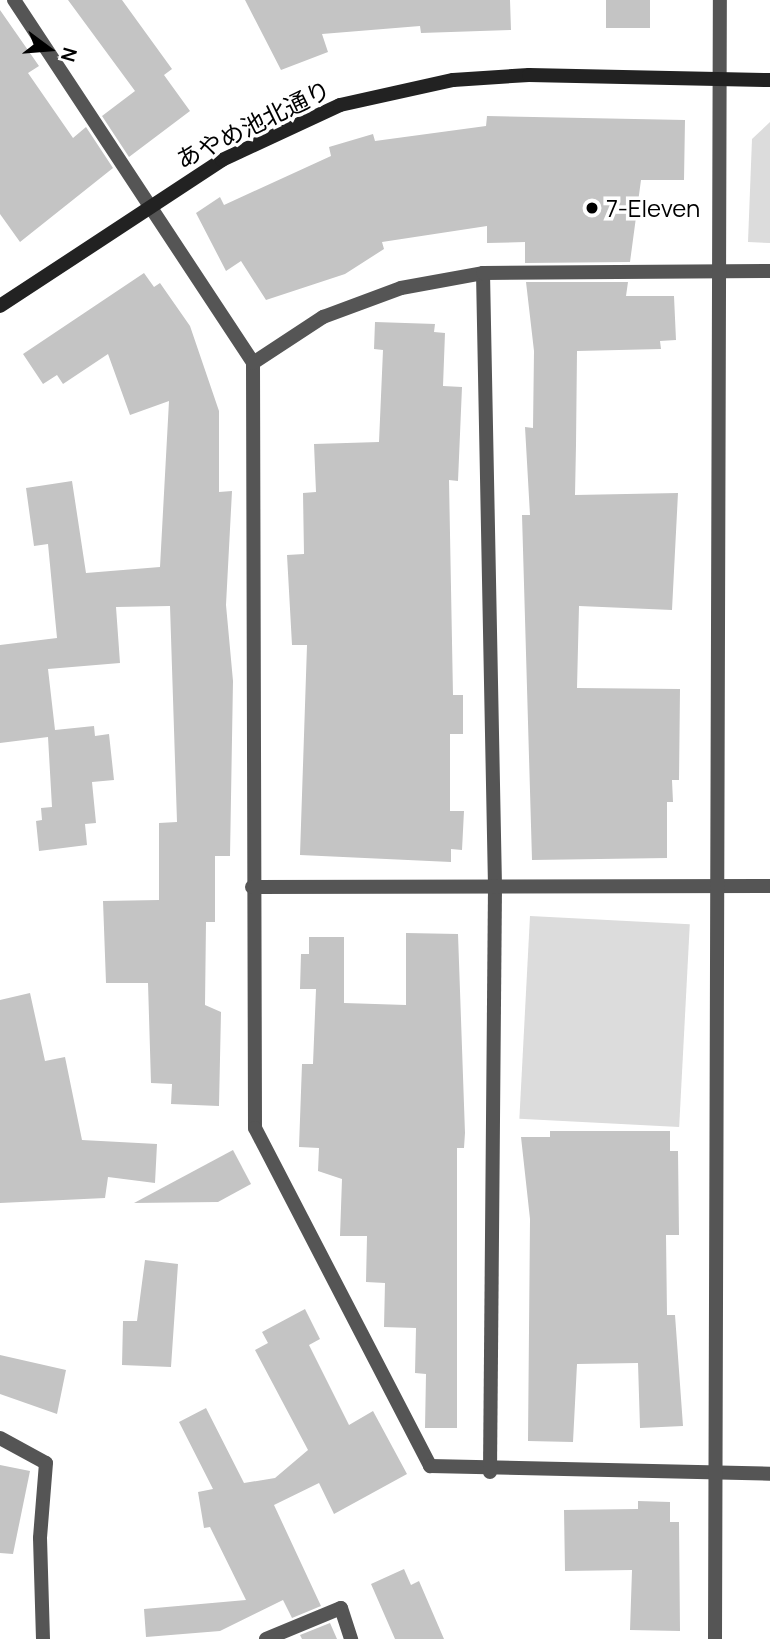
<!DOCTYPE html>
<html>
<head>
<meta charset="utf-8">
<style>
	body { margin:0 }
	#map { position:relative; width:770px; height:1639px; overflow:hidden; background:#fff; font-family:Manrope,"Noto Sans JP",sans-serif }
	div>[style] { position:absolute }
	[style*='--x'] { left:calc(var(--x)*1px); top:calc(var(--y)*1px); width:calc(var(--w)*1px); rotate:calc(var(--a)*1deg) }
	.green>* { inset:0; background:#dcdcdc; transform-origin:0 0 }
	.building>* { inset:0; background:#c4c4c4; transform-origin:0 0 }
	.street>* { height:14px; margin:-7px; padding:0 7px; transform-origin:7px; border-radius:7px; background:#555 }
	.secondary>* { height:14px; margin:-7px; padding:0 7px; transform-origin:7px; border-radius:7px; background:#222 }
	.dots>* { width:19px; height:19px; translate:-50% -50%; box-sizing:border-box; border:4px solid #fff; border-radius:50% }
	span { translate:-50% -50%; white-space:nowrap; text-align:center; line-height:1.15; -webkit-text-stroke:7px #fff; paint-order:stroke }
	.street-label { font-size:24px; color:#000 }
	.poi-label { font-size:24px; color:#000 }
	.left { translate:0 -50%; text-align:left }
	.north { position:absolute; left:14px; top:14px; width:70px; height:70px; -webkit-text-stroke:5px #fff; paint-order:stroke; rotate:106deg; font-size:19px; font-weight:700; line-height:28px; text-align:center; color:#000 }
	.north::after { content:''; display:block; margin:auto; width:24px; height:32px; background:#000; clip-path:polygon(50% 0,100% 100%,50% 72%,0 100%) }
</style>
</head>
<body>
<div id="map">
	<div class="green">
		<i style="clip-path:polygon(770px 122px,770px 243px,748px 242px,752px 139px)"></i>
		<i style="left:530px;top:916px;width:160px;height:203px;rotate:3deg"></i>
	</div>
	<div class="building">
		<i style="clip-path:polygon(68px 0,122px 0,172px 69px,164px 75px,190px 111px,129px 157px,102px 116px,135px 91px)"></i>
		<i style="clip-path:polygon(245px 0,510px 0,511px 30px,421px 33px,420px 26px,322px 34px,328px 52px,281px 70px)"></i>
		<i style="left:606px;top:0;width:44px;height:28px"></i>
		<i style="clip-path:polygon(0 10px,39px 66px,28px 73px,73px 138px,86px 127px,113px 168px,20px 242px,0 214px)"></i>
		<i style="clip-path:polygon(487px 116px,685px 120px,684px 180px,641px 180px,630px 262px,525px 263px,525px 242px,487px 243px,487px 226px,382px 242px,384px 249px,345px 274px,266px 300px,241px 261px,226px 271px,196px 213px,220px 197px,224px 205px,331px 156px,329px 147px,373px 134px,375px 141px,486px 126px)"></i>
		<i style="clip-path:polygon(144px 273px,154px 287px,160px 283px,190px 326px,219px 411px,219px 492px,232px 491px,226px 605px,233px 681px,230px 856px,215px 856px,215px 922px,206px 922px,205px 1005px,221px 1012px,219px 1106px,171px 1104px,172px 1084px,151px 1083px,148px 983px,106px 983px,103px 901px,159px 900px,159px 823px,177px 822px,170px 606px,116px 607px,120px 663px,48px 669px,55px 730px,94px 726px,95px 736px,109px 734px,114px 780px,92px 782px,96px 823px,85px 824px,87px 845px,39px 851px,36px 821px,42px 820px,41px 808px,52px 807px,48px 737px,0 743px,0 645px,57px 638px,48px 544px,34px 546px,26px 488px,72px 481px,86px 573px,160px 567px,169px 401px,130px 415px,108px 354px,63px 384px,57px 375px,43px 384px,23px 354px)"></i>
		<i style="clip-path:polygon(526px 282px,628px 282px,626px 296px,674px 296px,676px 340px,660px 341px,661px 349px,577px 351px,576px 445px,575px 495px,678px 493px,672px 610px,579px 606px,577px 688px,680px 689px,679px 780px,672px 780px,673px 802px,667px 802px,667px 858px,532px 860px,522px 515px,530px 515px,525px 427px,533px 428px,534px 351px)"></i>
		<i style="clip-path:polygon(375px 322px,435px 324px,434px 332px,445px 333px,443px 386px,462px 387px,458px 481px,449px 480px,453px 695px,463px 695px,463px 734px,450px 734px,450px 811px,464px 811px,462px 850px,451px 849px,451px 862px,300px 855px,307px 645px,292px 645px,287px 555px,304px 554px,303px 493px,316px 492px,314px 444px,379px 442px,383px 350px,374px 349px)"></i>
		<i style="clip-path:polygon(406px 933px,458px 934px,465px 1133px,464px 1148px,457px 1148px,457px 1428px,425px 1428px,426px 1374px,415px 1373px,416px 1328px,384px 1327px,385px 1283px,366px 1282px,367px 1236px,340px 1236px,342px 1179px,318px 1171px,319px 1148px,299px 1147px,302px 1064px,313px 1064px,316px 989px,300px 989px,301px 954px,309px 954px,309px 937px,344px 937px,344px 1003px,406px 1005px)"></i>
		<i style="clip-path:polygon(30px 993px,45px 1061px,65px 1057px,82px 1140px,157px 1144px,155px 1183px,108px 1177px,105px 1198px,0 1203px,0 1000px)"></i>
		<i style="clip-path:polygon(550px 1131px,670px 1131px,670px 1151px,678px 1151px,679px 1235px,666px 1235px,667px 1315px,675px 1315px,683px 1426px,640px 1428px,638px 1363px,577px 1364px,573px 1442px,528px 1441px,530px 1219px,521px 1137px,550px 1137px)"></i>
		<i style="clip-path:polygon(233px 1150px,251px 1184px,218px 1202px,134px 1203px)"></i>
		<i style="clip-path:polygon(145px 1260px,178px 1264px,171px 1367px,122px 1365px,123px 1321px,137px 1321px)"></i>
		<i style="clip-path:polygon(305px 1309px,320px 1339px,309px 1345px,349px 1425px,373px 1411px,407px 1474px,334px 1514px,319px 1483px,274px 1505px,321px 1606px,292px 1618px,283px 1600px,220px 1631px,146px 1637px,144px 1609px,246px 1600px,210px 1527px,204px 1528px,198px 1492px,213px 1489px,179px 1422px,206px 1408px,244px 1483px,275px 1478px,308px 1450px,255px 1350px,268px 1343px,262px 1332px)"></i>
		<i style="clip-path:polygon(0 1355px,66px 1370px,57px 1414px,0 1394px)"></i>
		<i style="clip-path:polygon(0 1465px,30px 1471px,13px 1554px,0 1553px)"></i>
		<i style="clip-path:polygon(638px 1501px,670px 1502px,670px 1522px,679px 1522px,680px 1631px,630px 1630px,632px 1570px,565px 1571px,564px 1510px,638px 1509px)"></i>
		<i style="clip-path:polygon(404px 1569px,411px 1585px,419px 1581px,444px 1639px,395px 1639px,371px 1584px)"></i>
		<i style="clip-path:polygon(330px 1623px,337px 1639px,302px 1639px,300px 1635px)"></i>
	</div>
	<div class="street">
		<i style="--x:14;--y:0;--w:435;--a:56.6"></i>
		<i style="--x:253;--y:363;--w:765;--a:89.85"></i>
		<i style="--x:255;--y:1128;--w:381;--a:62.6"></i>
		<i style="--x:430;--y:1466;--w:340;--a:1.3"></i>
		<i style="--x:483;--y:273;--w:613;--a:88.88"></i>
		<i style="--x:495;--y:886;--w:586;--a:90.49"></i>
		<i style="--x:253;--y:363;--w:84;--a:-33.3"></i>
		<i style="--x:323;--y:317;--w:83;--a:-20.4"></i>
		<i style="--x:401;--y:288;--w:83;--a:-10.4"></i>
		<i style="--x:483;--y:273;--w:287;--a:-0.4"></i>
		<i style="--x:252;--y:887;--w:518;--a:-0.11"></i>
		<i style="--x:0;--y:1438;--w:52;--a:28.5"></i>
		<i style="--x:46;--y:1463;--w:75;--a:94.6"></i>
		<i style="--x:40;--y:1538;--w:101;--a:88.3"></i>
		<i style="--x:266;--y:1639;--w:81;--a:-22.5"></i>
		<i style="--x:341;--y:1608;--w:33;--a:72"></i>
		<i style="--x:715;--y:1639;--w:1639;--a:-89.83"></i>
	</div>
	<div class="secondary">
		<i style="--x:0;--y:306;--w:266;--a:-33.3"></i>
		<i style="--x:222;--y:160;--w:130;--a:-25"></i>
		<i style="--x:340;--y:105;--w:116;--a:-12.5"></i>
		<i style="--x:453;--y:80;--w:76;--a:-3.8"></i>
		<i style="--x:529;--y:75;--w:241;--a:1.2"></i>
	</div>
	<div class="dots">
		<i style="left:592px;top:208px;background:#000"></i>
	</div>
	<div class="street-label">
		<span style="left:253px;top:124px;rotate:-26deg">あやめ池北通り</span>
	</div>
	<div class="poi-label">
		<span class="left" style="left:606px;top:208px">7-Eleven</span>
	</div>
	<div class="north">N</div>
</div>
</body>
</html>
